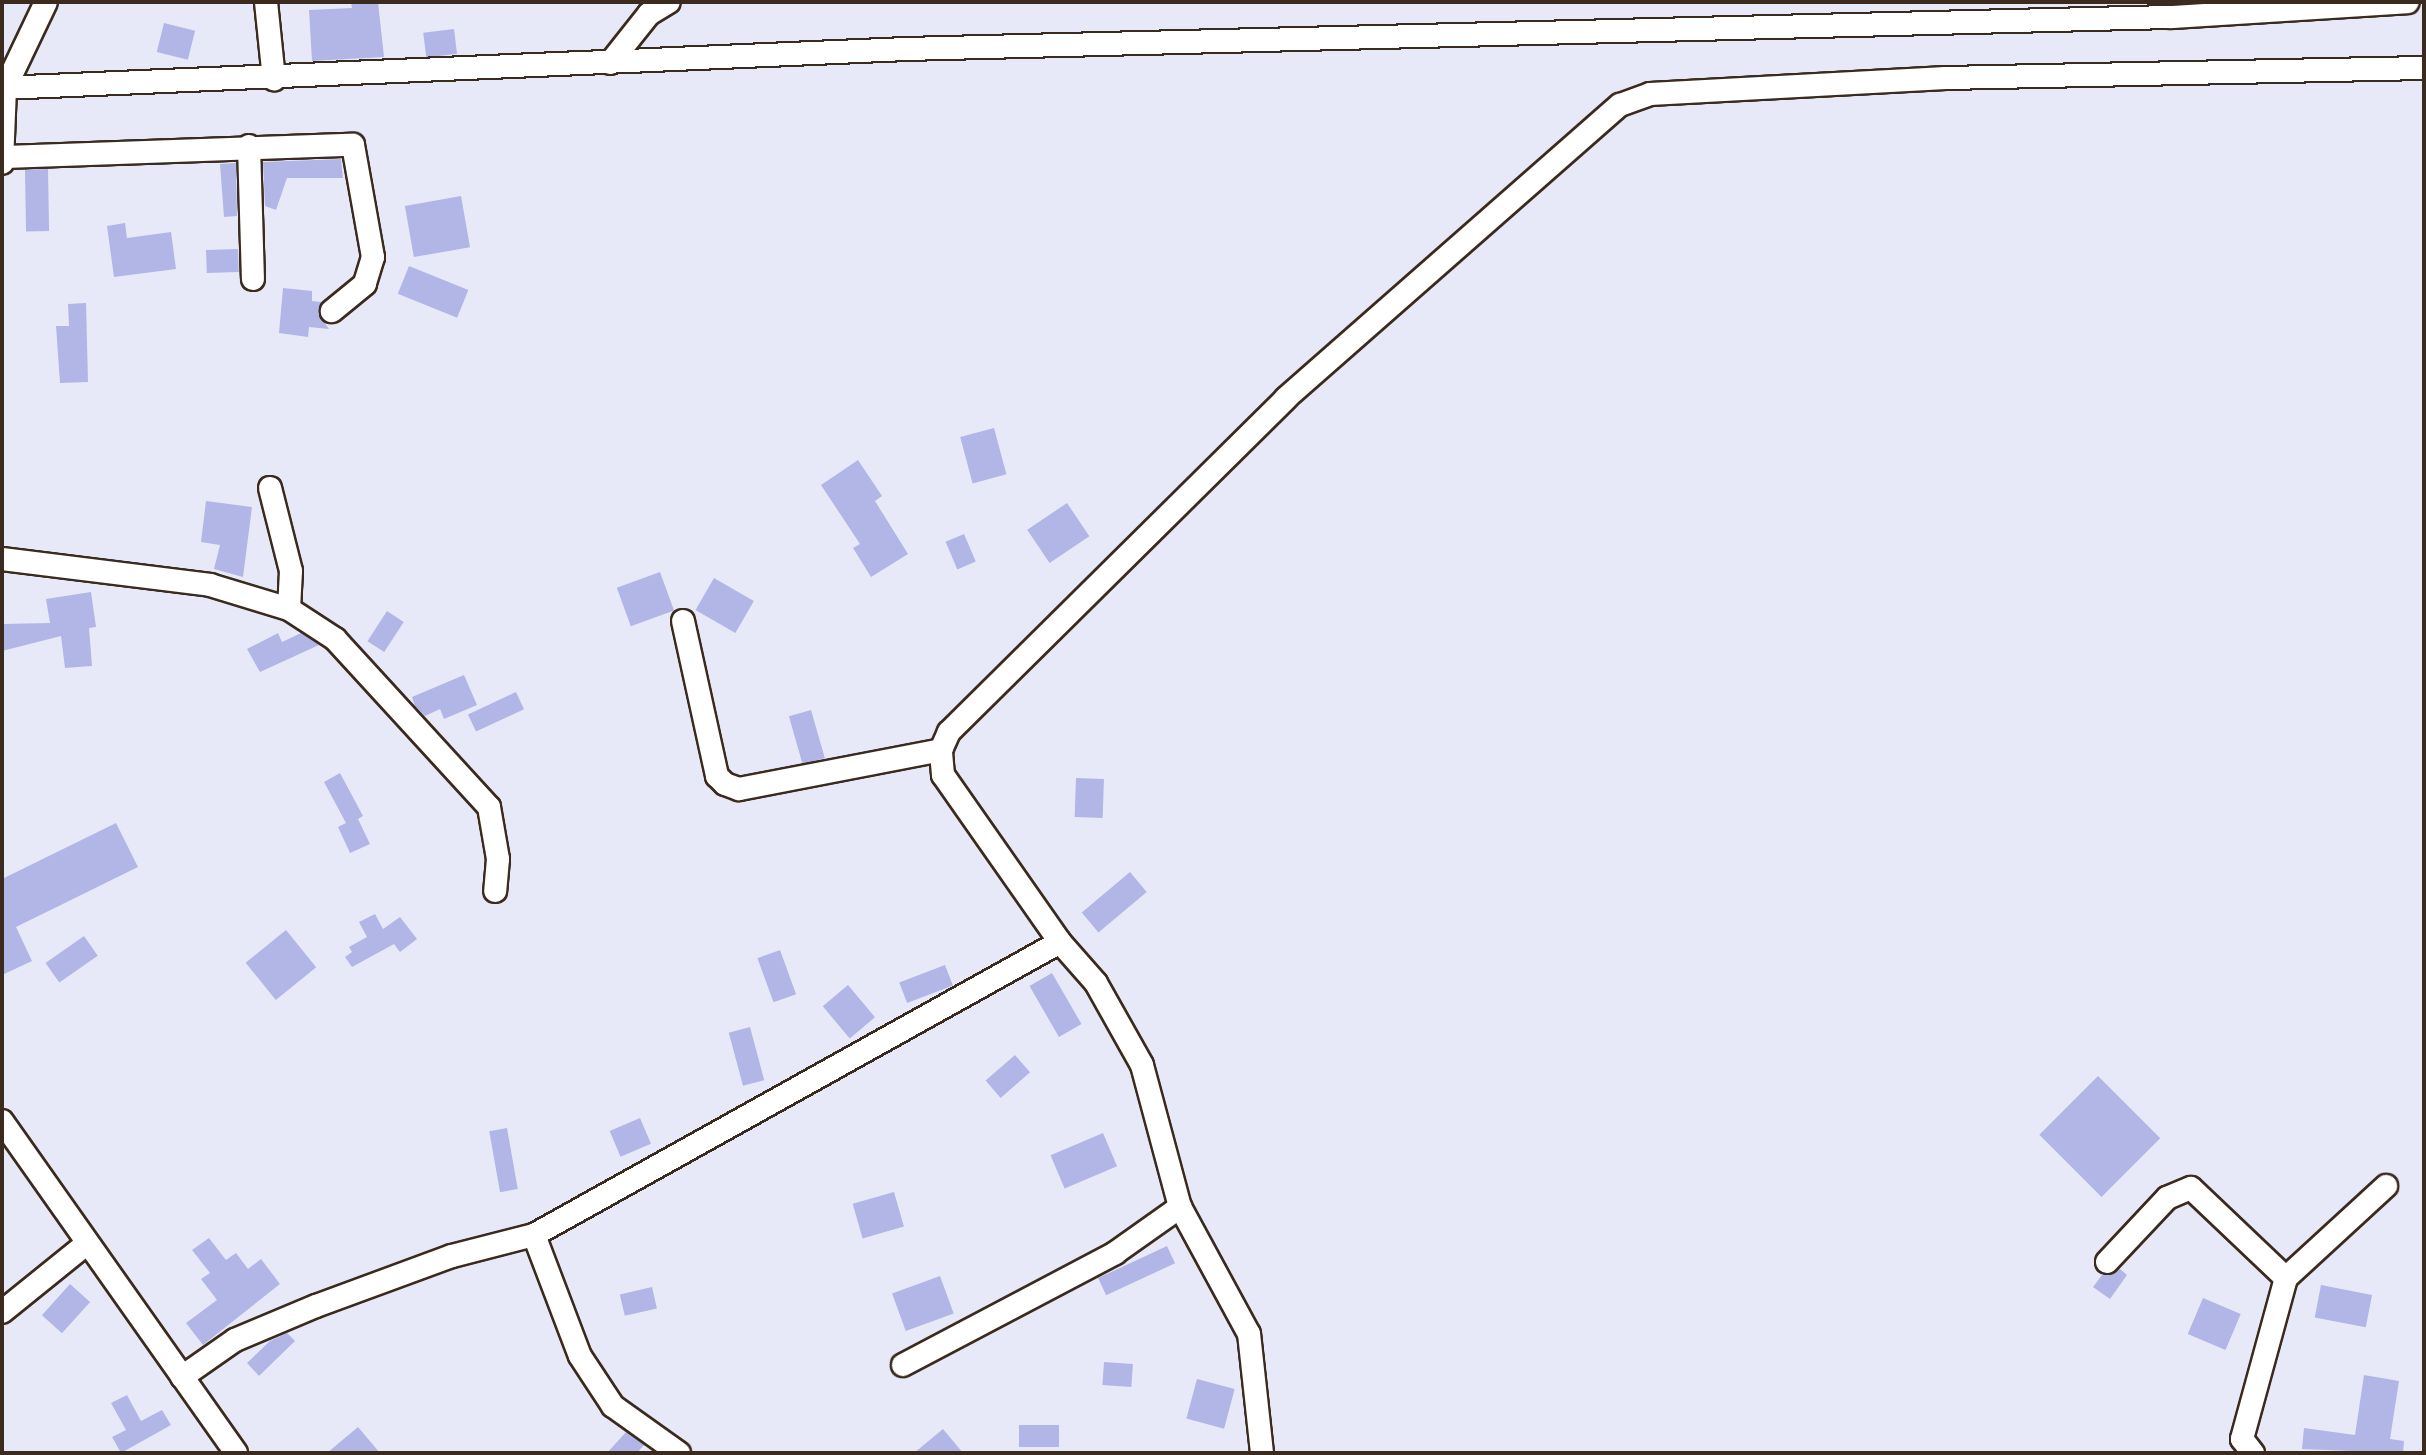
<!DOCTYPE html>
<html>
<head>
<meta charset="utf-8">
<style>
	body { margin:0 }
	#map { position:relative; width:2426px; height:1455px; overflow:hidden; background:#e8e9f8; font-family:Itim,sans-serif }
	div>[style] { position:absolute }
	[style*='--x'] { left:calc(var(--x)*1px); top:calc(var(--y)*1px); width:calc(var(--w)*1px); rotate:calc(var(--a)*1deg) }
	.building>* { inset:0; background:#b1b6e7; transform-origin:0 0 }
	.roads { filter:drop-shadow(2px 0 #3b2a1e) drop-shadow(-2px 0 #3b2a1e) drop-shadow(0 2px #3b2a1e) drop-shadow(0 -2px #3b2a1e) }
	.minor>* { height:22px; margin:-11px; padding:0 11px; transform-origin:11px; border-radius:11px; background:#fff }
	span { translate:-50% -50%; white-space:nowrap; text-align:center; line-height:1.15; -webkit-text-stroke:6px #fff; paint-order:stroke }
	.frame { position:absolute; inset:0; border:4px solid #3b2a1e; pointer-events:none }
</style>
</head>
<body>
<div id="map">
	<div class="building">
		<i style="clip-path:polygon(351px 2px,378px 2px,384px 57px,312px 61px,309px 10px,352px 8px)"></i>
		<i style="left:164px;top:23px;width:32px;height:30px;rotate:14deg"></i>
		<i style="left:454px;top:29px;width:25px;height:31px;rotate:83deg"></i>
		<i style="clip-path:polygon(341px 159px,343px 178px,287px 178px,276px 210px,265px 206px,263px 162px)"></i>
		<i style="clip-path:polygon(236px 163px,237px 216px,224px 217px,220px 164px)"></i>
		<i style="left:48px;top:169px;width:62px;height:23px;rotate:89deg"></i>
		<i style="left:461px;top:196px;width:52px;height:57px;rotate:80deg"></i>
		<i style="clip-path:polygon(125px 223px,127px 238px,171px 232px,176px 269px,114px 277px,107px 226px)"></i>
		<i style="left:238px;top:249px;width:23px;height:32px;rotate:88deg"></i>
		<i style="left:409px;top:266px;width:64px;height:30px;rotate:22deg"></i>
		<i style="clip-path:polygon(283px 288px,312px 291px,312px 301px,322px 302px,318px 314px,329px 329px,309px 327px,308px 337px,279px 333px)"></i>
		<i style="clip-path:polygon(86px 303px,88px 382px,60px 383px,56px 326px,69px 326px,68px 304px)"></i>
		<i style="left:994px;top:428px;width:48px;height:35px;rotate:75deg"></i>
		<i style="clip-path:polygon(858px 460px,882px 496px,875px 501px,908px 554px,871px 577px,853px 548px,860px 544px,821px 485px)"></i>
		<i style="clip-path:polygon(206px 501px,252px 507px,243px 577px,214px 569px,220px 545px,201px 542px)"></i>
		<i style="left:1067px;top:503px;width:40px;height:48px;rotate:56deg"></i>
		<i style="left:964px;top:534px;width:30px;height:20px;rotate:67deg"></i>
		<i style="left:660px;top:572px;width:41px;height:46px;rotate:70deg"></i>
		<i style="left:714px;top:578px;width:46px;height:37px;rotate:30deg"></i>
		<i style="clip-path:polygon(91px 592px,96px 627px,89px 628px,92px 666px,65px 668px,61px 636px,2px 651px,2px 624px,50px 623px,46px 599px)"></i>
		<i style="left:387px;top:611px;width:20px;height:36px;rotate:33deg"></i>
		<i style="clip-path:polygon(278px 633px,282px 642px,301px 633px,319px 645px,260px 672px,247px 649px)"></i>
		<i style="clip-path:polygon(464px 675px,477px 705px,444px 719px,440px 709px,425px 716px,415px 706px,412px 697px)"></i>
		<i style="left:516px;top:692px;width:19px;height:53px;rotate:65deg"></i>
		<i style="left:811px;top:710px;width:50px;height:23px;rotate:74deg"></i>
		<i style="clip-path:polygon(340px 773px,363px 816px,358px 819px,370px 844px,350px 853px,338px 827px,346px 823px,324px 782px)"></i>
		<i style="left:1076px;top:778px;width:28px;height:39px;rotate:2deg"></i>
		<i style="clip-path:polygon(116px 823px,138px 867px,16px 927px,32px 961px,2px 975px,2px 879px)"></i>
		<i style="left:1130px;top:872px;width:26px;height:63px;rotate:50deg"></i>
		<i style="clip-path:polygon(375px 914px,383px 929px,400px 917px,417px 939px,400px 952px,394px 944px,352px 967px,345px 957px,352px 952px,349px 947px,367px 937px,359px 922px)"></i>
		<i style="left:286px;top:930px;width:48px;height:52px;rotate:51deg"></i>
		<i style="left:84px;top:936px;width:24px;height:47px;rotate:55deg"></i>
		<i style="left:780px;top:950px;width:47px;height:24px;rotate:70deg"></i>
		<i style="left:945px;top:965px;width:22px;height:49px;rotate:69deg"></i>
		<i style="left:1052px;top:973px;width:59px;height:26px;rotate:60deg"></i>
		<i style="left:848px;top:985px;width:42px;height:33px;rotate:50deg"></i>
		<i style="left:750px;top:1027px;width:55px;height:22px;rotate:75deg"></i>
		<i style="left:1015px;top:1055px;width:23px;height:39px;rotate:49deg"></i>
		<i style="left:2098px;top:1076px;width:88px;height:83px;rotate:45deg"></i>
		<i style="left:640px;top:1118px;width:28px;height:33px;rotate:67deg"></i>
		<i style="left:507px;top:1128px;width:62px;height:18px;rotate:80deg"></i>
		<i style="left:1103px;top:1133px;width:36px;height:57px;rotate:67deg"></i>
		<i style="left:894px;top:1192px;width:36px;height:43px;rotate:74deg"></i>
		<i style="clip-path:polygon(209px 1238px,226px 1260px,236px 1253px,248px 1269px,261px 1259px,280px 1284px,203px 1345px,186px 1323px,217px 1300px,201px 1279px,210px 1273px,192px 1250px)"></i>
		<i style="left:1167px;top:1246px;width:19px;height:76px;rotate:65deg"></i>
		<i style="clip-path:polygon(2120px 1269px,2127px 1275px,2110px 1299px,2093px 1287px,2102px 1275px)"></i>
		<i style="left:940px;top:1276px;width:40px;height:51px;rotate:70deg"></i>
		<i style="left:70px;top:1284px;width:27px;height:42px;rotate:42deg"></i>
		<i style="left:2321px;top:1285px;width:52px;height:33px;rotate:11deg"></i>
		<i style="left:652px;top:1287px;width:22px;height:33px;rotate:77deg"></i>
		<i style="left:2203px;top:1298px;width:41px;height:39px;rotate:23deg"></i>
		<i style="clip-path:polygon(287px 1333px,295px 1341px,259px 1376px,247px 1363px,270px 1341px)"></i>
		<i style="left:1104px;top:1362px;width:29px;height:23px;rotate:4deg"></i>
		<i style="clip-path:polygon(2364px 1375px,2399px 1381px,2390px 1439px,2404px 1441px,2403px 1453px,2302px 1449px,2304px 1428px,2355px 1435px)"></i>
		<i style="left:1197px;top:1379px;width:39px;height:41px;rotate:15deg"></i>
		<i style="clip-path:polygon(127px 1395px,141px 1421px,162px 1410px,171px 1425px,121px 1453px,112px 1437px,126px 1430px,111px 1403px)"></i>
		<i style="left:1019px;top:1425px;width:40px;height:22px"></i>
		<i style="clip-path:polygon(358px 1427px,380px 1453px,327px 1453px)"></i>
		<i style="clip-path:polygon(943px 1429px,963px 1453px,914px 1453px)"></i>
		<i style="clip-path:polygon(626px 1432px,644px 1445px,637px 1453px,607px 1453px)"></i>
	</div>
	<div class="roads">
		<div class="minor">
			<i style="--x:266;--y:2;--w:78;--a:84.1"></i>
			<i style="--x:610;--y:63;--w:63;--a:-51.5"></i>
			<i style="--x:649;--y:14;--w:23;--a:-31"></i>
			<i style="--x:2;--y:88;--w:904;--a:-2.47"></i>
			<i style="--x:905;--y:49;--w:1267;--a:-1.45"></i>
			<i style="--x:2172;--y:17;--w:236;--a:-3.6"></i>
			<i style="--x:249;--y:146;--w:133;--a:88.3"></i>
			<i style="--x:2;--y:157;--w:351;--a:-2"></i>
			<i style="--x:353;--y:145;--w:114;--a:79.9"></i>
			<i style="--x:373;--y:257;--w:28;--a:107"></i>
			<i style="--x:365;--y:284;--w:43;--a:140.7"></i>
			<i style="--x:2;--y:163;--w:75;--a:-87.7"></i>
			<i style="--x:5;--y:88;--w:95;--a:-64.5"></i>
			<i style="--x:270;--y:488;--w:86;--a:75.8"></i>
			<i style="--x:291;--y:571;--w:38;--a:93"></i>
			<i style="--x:2;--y:559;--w:210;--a:7.1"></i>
			<i style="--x:210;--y:585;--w:83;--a:16.9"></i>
			<i style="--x:289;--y:609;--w:55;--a:33.1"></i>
			<i style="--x:335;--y:639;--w:228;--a:47.5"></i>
			<i style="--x:489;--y:807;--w:53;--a:80.2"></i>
			<i style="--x:498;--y:859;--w:32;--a:95"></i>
			<i style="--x:683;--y:621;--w:159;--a:77.6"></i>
			<i style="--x:717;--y:776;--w:11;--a:45"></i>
			<i style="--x:725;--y:784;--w:15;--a:20"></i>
			<i style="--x:739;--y:789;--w:206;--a:-10.9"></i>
			<i style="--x:2;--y:1121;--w:406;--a:54.8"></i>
			<i style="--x:534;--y:1235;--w:129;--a:69.2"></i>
			<i style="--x:580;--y:1356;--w:60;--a:56.6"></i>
			<i style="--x:613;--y:1406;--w:81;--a:35.5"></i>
			<i style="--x:2107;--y:1262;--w:88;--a:-46.8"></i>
			<i style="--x:2167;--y:1198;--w:26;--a:-23"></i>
			<i style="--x:2191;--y:1188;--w:131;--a:43.5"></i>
			<i style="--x:2286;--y:1278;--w:167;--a:105.3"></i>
			<i style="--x:2242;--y:1439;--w:18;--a:52"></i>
			<i style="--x:2286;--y:1278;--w:136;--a:-42.6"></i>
			<i style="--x:2;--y:1312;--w:107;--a:-38.9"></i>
			<i style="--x:903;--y:1365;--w:240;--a:-27.8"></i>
			<i style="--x:1115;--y:1253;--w:80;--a:-35.3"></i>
			<i style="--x:182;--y:1377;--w:65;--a:-34.9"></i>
			<i style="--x:235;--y:1340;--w:88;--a:-22.8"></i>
			<i style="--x:316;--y:1306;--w:145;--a:-20.2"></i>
			<i style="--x:452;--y:1256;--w:85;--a:-14.4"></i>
			<i style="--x:534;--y:1235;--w:602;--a:-29.12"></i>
			<i style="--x:1262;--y:1453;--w:120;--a:-96.2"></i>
			<i style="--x:1249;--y:1334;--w:145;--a:-118.5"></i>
			<i style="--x:1180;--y:1207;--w:147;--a:-105"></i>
			<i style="--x:1142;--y:1065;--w:94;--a:-119.3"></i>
			<i style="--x:1096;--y:983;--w:55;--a:-131.3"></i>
			<i style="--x:1060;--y:942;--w:204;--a:-125"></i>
			<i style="--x:943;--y:775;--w:25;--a:-95"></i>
			<i style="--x:941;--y:750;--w:20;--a:-66"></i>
			<i style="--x:949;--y:732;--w:474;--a:-44.7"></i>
			<i style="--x:1286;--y:398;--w:444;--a:-41.3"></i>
			<i style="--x:1620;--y:105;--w:32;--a:-20"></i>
			<i style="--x:1650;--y:94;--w:296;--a:-3.1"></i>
			<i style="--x:1946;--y:78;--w:478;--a:-1.2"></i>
		</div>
	</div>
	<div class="frame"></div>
</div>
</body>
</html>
